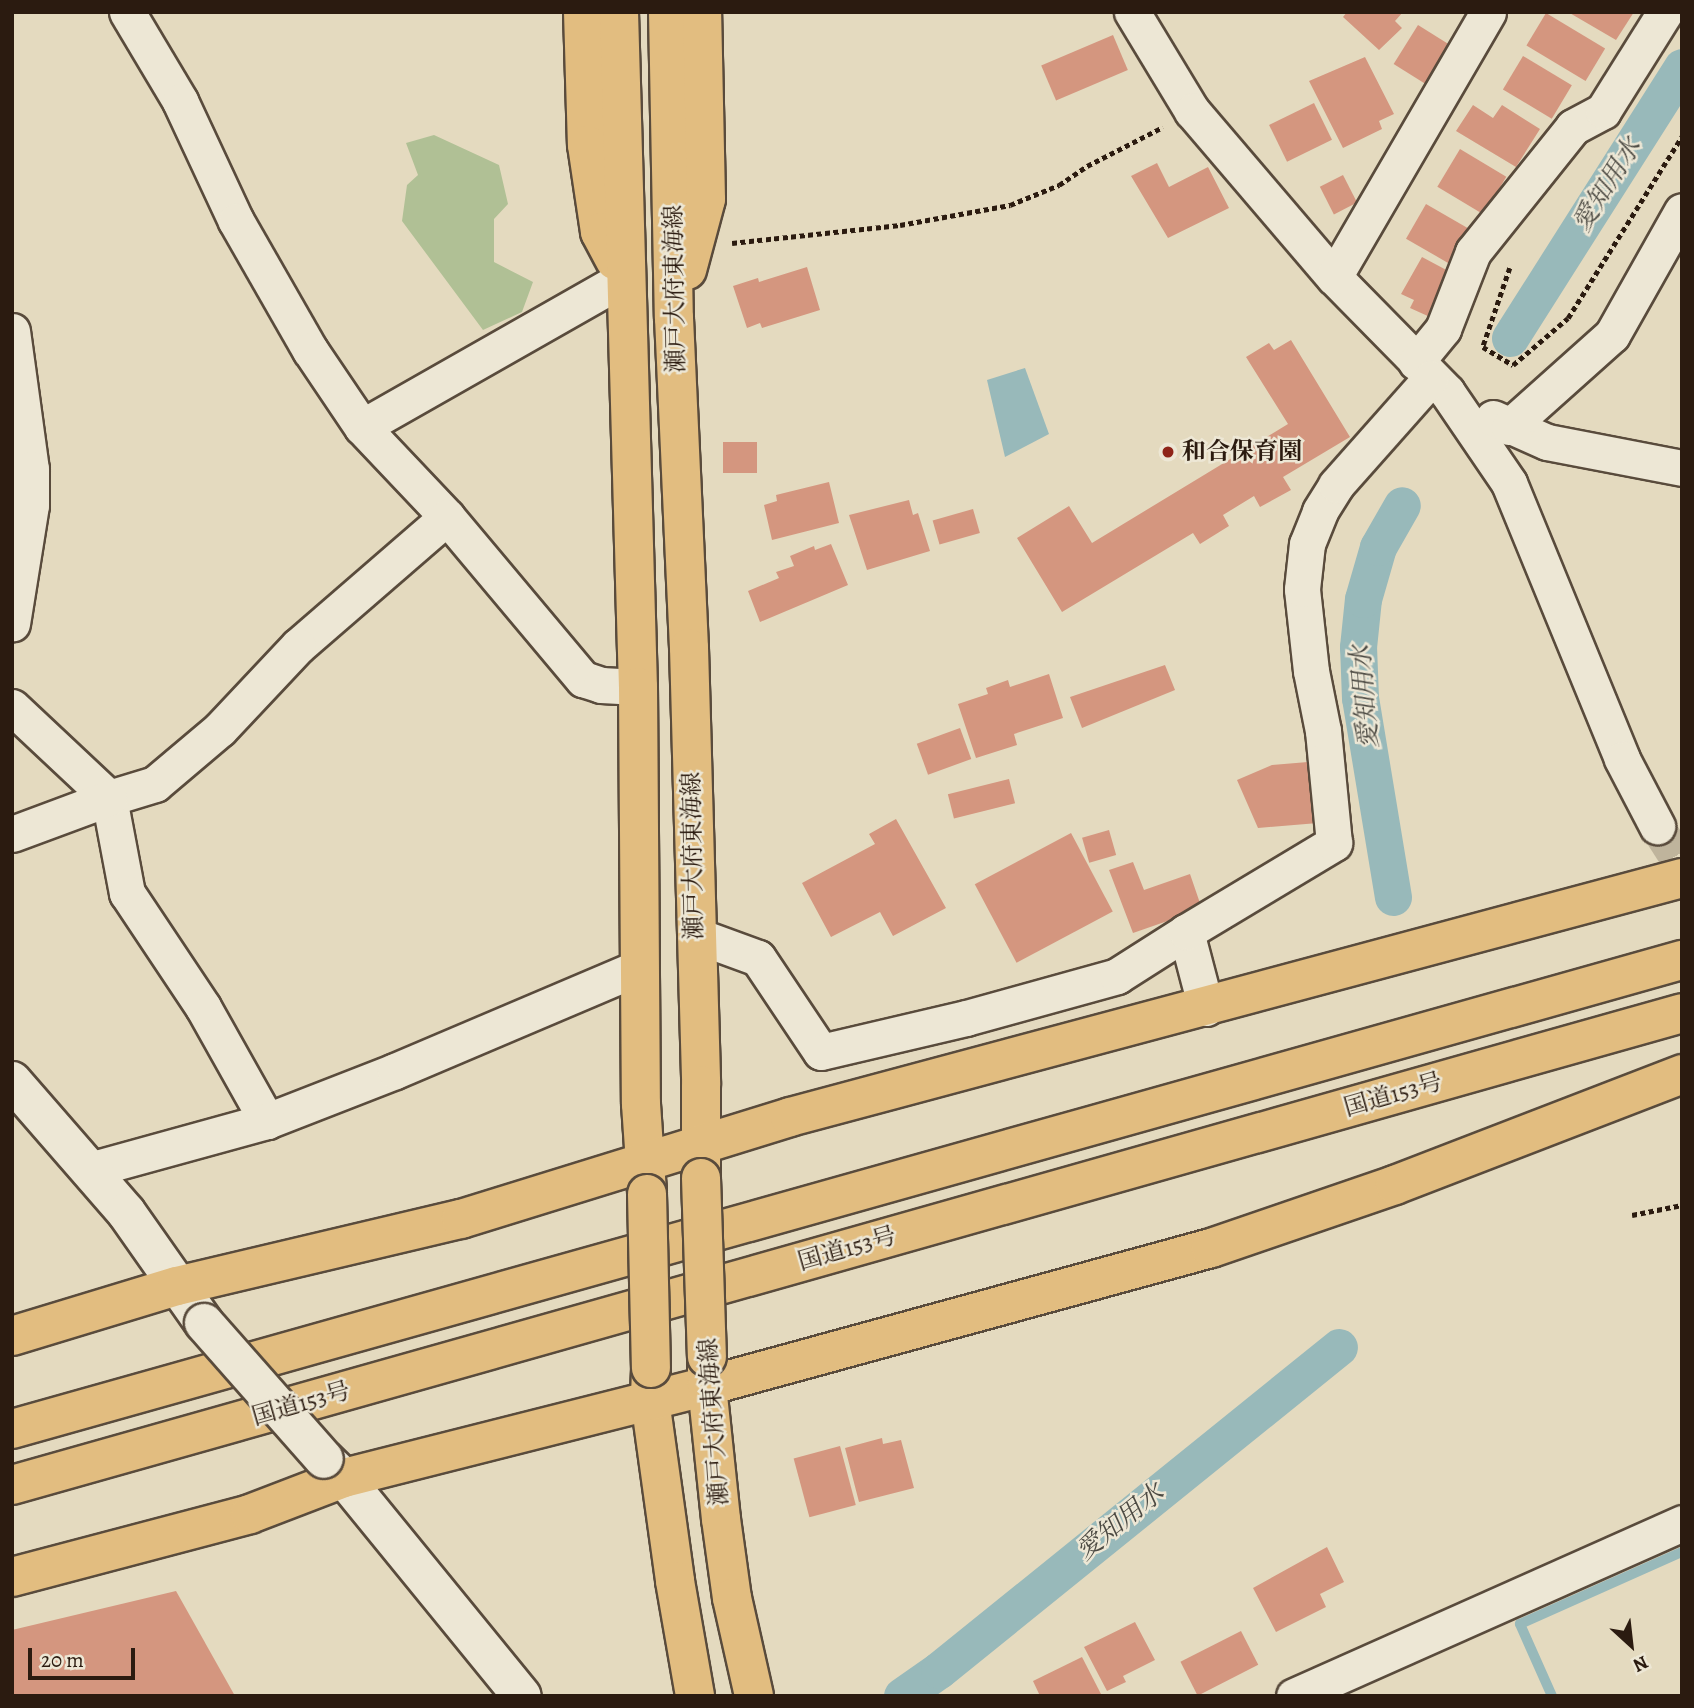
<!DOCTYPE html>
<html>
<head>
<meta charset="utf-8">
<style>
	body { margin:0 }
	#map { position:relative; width:1694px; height:1708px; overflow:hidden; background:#e4dabf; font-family:Alegreya,"Noto Serif JP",serif }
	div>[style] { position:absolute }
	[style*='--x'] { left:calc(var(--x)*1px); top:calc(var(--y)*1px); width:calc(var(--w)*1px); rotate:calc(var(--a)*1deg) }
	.green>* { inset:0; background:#b0c095 }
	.water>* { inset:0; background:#98b9ba }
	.stream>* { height:10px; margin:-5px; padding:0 5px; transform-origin:5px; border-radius:5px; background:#98b9ba }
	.canal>* { height:37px; margin:-18.5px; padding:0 18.5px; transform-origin:18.5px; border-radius:18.5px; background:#98b9ba }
	.building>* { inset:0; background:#d4967f; transform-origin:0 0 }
	.minor-tunnel>* { height:35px; margin-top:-17.5px; transform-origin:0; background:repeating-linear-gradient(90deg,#bfb49c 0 35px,transparent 0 53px) }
	.path>* { height:4.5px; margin-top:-2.25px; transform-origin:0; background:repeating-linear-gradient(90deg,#2b1b10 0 5px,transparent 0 8.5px) }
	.roads { filter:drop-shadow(2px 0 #594b3c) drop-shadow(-2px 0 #594b3c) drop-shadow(0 2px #594b3c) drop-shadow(0 -2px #594b3c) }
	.minor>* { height:35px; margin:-17.5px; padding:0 17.5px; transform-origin:17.5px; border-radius:17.5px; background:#ede7d5 }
	.tertiary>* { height:38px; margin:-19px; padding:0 19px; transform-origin:19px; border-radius:19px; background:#ede7d5 }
	.primary>* { height:38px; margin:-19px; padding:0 19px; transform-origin:19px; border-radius:19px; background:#e2bd80 }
	.trunk>* { height:38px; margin:-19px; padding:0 19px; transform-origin:19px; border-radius:19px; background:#e2bd80 }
	.bridges { filter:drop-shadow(2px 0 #594b3c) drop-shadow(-2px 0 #594b3c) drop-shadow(0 2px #594b3c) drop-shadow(0 -2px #594b3c) }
	.tertiary-bridge>* { height:38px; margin:-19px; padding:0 19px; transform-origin:19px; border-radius:19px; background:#ede7d5 }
	.primary-bridge>* { height:38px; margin:-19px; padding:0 19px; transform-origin:19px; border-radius:19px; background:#e2bd80 }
	.dots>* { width:19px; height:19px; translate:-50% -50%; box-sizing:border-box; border:4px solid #ede7d5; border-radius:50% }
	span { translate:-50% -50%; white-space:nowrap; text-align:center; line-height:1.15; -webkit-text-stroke:5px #ede7d5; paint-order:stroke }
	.street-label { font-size:24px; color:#2b1b10 }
	.poi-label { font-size:24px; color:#2b1b10; font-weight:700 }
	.left { translate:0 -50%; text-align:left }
	.water-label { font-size:26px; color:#4c4a43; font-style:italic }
	.frame { position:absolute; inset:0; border:14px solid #2b1b10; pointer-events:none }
	.north { position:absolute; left:1596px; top:1610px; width:70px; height:70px; -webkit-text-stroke:5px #ede7d5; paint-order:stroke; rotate:153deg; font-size:19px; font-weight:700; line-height:28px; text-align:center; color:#2b1b10 }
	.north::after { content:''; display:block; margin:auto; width:24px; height:32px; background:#2b1b10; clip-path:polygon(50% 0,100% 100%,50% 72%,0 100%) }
	.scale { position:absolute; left:28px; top:1648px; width:107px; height:32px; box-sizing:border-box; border:4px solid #2b1b10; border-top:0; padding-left:9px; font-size:21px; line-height:24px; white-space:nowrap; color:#2b1b10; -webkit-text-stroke:5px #ede7d5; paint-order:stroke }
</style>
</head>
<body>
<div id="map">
	<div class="green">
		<i style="clip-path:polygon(434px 135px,499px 165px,508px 204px,494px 219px,494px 262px,533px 282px,522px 312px,483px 330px,402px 221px,407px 185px,418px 175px,406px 143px)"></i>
	</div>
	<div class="water">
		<i style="clip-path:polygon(1025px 368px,1049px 434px,1005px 457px,987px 380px)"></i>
	</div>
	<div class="stream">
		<i style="--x:1552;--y:1696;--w:79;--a:-114"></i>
		<i style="--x:1520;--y:1624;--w:177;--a:-24"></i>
	</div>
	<div class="canal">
		<i style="--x:1510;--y:338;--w:321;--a:-57.6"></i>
		<i style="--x:1393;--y:897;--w:202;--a:-99.4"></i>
		<i style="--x:1360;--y:698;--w:51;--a:-92.2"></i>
		<i style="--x:1358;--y:647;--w:48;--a:-84.1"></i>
		<i style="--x:1363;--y:599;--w:54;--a:-73.9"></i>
		<i style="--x:1378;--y:547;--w:48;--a:-60.3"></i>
		<i style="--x:902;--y:1696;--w:45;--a:-35.1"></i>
		<i style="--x:939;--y:1670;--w:514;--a:-38.92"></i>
	</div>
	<div class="building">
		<i style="clip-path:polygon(1347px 12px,1403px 12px,1395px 21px,1402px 28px,1379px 50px,1343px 17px)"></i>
		<i style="clip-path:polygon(1568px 12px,1634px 12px,1616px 40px)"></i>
		<i style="left:1546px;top:13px;width:69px;height:38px;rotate:31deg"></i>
		<i style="left:1418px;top:25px;width:41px;height:46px;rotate:32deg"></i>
		<i style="left:1113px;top:35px;width:38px;height:78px;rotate:67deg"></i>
		<i style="left:1523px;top:56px;width:57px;height:39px;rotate:31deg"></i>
		<i style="clip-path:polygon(1365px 57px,1394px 114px,1379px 121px,1382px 129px,1343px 148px,1309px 81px)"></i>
		<i style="left:1314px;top:103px;width:41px;height:50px;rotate:64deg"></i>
		<i style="clip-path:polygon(1473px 105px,1493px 118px,1502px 105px,1540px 129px,1516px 167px,1456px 131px)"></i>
		<i style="left:1460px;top:149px;width:54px;height:44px;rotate:31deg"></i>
		<i style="clip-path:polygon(1157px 163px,1169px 187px,1208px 167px,1229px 208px,1168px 238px,1131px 176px)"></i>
		<i style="left:1343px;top:175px;width:31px;height:26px;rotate:63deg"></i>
		<i style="left:1426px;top:204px;width:54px;height:40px;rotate:30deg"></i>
		<i style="clip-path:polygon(1422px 257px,1452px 273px,1430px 317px,1410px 308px,1414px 300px,1401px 294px)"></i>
		<i style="clip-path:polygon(807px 267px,820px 310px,762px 328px,760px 323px,747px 328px,733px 286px,758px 278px,759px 282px)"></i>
		<i style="clip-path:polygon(1291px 340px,1350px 437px,1283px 477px,1291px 490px,1260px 507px,1254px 496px,1223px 515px,1229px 526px,1200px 544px,1193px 533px,1062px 612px,1017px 538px,1069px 506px,1092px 543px,1288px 424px,1246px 357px,1269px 343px,1274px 350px)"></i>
		<i style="left:723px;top:442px;width:34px;height:31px"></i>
		<i style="clip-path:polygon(829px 482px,839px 523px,772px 540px,764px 505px,777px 501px,776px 495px)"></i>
		<i style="clip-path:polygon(909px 500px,913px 515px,918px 513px,930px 551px,867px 570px,849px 515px)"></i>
		<i style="left:973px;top:509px;width:25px;height:42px;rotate:74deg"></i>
		<i style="clip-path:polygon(831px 544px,848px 585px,760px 622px,748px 591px,779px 578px,776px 572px,794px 566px,790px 556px,814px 546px,815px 550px)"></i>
		<i style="clip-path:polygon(1165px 665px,1175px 690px,1082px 728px,1070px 697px)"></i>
		<i style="clip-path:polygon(1049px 674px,1063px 718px,1014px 734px,1017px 745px,976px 758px,958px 704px,988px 694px,986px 688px,1008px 680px,1010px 687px)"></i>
		<i style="left:960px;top:728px;width:33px;height:46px;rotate:70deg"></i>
		<i style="clip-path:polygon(1308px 762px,1318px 823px,1258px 828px,1237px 780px,1272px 765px)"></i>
		<i style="left:1009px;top:779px;width:25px;height:63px;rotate:76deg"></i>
		<i style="clip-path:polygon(896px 819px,946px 908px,893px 936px,880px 912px,831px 937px,802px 883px,875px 844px,869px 834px)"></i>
		<i style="left:1109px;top:830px;width:26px;height:28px;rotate:74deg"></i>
		<i style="left:1071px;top:833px;width:89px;height:109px;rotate:62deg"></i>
		<i style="clip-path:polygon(1133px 862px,1144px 890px,1190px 874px,1202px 909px,1133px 933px,1109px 870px)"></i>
		<i style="clip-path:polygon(882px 1438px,883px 1444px,901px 1440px,914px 1488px,859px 1502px,845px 1448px)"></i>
		<i style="left:840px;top:1446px;width:61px;height:48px;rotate:75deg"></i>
		<i style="clip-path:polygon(1327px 1547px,1344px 1582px,1320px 1594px,1326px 1607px,1276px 1632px,1253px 1588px)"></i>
		<i style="clip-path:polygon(176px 1591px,235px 1696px,12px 1696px,12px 1630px)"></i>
		<i style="clip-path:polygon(1135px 1622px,1155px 1660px,1123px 1676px,1126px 1682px,1107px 1691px,1084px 1647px)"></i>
		<i style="left:1241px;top:1631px;width:38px;height:68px;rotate:63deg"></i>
		<i style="clip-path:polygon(1082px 1657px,1102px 1696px,1040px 1696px,1033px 1681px)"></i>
	</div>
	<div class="minor-tunnel">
		<i style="--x:1657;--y:826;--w:46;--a:57.3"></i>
	</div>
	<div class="path">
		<i style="--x:732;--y:243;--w:169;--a:-6.1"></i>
		<i style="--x:900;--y:225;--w:112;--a:-10.3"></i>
		<i style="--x:1010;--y:205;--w:53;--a:-22.2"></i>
		<i style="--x:1059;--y:185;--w:34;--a:-34"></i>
		<i style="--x:1087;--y:166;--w:85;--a:-27.2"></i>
		<i style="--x:1510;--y:268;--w:83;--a:108.9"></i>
		<i style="--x:1483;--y:347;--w:35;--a:31"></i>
		<i style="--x:1513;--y:365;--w:72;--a:-40.5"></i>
		<i style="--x:1568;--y:318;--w:215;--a:-57.9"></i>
		<i style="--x:1632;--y:1215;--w:51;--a:-11.3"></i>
	</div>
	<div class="roads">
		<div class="minor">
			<i style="--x:127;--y:12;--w:104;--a:59.2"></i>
			<i style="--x:180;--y:101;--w:132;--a:65"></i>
			<i style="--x:236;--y:221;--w:149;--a:60.2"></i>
			<i style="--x:310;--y:350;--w:93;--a:56"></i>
			<i style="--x:362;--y:427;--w:124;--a:46.6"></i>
			<i style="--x:447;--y:517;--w:212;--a:50"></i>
			<i style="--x:583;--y:679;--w:19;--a:18"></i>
			<i style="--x:601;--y:685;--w:37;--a:3"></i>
			<i style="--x:1132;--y:12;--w:116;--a:58.8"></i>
			<i style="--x:1192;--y:111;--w:218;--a:49.5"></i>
			<i style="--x:1334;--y:277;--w:161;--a:45.5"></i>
			<i style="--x:1447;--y:392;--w:110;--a:55.7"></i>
			<i style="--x:1509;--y:483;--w:298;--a:67.7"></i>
			<i style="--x:1622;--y:759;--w:76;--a:62.4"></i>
			<i style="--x:1334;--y:277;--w:306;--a:-59.8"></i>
			<i style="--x:12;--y:331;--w:139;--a:82.2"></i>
			<i style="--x:31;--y:469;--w:36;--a:90"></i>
			<i style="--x:31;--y:505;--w:120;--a:99.1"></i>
			<i style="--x:1416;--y:362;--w:43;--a:-50.7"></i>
			<i style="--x:1443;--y:329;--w:83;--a:-68.7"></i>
			<i style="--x:1473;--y:252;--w:160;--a:-51.3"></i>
			<i style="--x:1573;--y:127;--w:34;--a:-28"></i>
			<i style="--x:1603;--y:111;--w:117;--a:-57.9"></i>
			<i style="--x:1493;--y:418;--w:59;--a:24"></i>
			<i style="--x:1547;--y:442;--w:137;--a:10.9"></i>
			<i style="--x:362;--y:427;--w:301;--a:-29.6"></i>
			<i style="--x:1509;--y:427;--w:138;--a:-41.8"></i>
			<i style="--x:1612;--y:335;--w:142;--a:-60.6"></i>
			<i style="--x:447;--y:517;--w:197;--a:139.1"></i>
			<i style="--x:298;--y:646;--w:114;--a:133.2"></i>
			<i style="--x:220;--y:729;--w:85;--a:139.8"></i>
			<i style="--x:155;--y:784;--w:48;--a:163.1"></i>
			<i style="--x:109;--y:798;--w:97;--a:79.3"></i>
			<i style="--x:127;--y:893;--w:137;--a:56.3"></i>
			<i style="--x:203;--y:1007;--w:131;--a:60.7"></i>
			<i style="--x:267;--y:1121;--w:137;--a:-21.3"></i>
			<i style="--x:395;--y:1071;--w:266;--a:-23"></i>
			<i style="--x:12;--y:707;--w:133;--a:43.2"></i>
			<i style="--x:109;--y:798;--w:103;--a:159.6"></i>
			<i style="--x:695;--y:935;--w:67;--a:20.1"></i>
			<i style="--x:758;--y:958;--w:113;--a:56.2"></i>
			<i style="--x:821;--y:1052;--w:149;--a:-13.2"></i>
			<i style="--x:966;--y:1018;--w:157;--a:-15.5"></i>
			<i style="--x:1117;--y:976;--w:82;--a:-32.5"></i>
			<i style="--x:1206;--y:1008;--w:79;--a:-104.7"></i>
			<i style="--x:1186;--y:932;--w:173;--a:-31"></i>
			<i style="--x:1334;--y:843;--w:113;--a:-95.6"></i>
			<i style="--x:1323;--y:731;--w:61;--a:-101.3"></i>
			<i style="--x:1311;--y:671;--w:82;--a:-96.3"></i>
			<i style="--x:1302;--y:589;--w:45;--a:-83.7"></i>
			<i style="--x:1307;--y:544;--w:35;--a:-68"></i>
			<i style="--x:1320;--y:511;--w:31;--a:-58"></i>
			<i style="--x:1336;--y:485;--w:143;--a:-48.4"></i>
			<i style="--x:89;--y:1170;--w:185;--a:-15.4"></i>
			<i style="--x:1294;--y:1696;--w:425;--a:-24"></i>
		</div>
		<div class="tertiary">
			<i style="--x:12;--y:1081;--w:174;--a:49"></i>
			<i style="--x:126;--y:1212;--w:136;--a:54.9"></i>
			<i style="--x:324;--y:1459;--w:28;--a:44"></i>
			<i style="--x:344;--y:1478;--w:281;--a:50.8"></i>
		</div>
		<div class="primary">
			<i style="--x:583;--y:12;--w:133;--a:88.3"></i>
			<i style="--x:587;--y:145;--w:88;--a:81.5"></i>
			<i style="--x:600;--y:232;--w:32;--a:62"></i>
			<i style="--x:619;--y:12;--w:675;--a:88.39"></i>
			<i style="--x:638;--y:687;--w:417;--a:89.6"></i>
			<i style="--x:641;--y:1104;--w:89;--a:86.1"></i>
			<i style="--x:668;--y:12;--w:306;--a:88.9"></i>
			<i style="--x:674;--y:318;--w:330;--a:87.4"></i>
			<i style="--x:689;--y:648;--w:437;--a:88.4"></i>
			<i style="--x:701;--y:1085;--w:91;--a:90"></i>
			<i style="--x:687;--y:270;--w:73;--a:-75"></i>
			<i style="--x:706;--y:199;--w:187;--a:-91.2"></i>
			<i style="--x:707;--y:1357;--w:29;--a:90"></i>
			<i style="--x:707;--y:1386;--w:134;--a:84"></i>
			<i style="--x:721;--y:1519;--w:80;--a:82.1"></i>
			<i style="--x:732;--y:1598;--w:100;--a:77.3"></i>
			<i style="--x:651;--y:1369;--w:31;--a:92"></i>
			<i style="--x:650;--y:1400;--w:183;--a:82.1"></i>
			<i style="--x:675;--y:1581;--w:117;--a:80.1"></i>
		</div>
		<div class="trunk">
			<i style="--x:12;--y:1336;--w:172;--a:-16.9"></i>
			<i style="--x:177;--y:1286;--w:292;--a:-13.3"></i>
			<i style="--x:461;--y:1219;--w:344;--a:-17.2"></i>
			<i style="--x:790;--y:1117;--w:923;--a:-15"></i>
			<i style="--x:12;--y:1429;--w:1735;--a:-15.69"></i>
			<i style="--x:12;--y:1485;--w:1735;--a:-15.78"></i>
			<i style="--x:12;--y:1577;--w:246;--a:-14.8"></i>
			<i style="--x:250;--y:1514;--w:101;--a:-21"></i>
			<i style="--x:344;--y:1478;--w:374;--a:-14.2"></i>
			<i style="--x:707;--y:1386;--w:523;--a:-15.31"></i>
			<i style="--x:1211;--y:1248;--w:194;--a:-18.9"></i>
			<i style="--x:1395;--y:1185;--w:308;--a:-21.1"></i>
		</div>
	</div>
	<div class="bridges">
		<div class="tertiary-bridge">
			<i style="--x:204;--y:1323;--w:181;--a:48.6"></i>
		</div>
		<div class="primary-bridge">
			<i style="--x:701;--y:1178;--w:179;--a:88.1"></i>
			<i style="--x:647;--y:1194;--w:174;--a:88.7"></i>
		</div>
	</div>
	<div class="dots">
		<i style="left:1168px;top:452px;background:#8f2418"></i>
	</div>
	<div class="street-label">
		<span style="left:675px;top:289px;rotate:-91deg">瀬戸大府東海線</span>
		<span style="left:693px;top:856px;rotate:-91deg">瀬戸大府東海線</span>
		<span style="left:1393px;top:1095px;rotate:-16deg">国道153号</span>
		<span style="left:847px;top:1249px;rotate:-16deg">国道153号</span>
		<span style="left:301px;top:1404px;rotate:-16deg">国道153号</span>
		<span style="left:714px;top:1422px;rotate:-94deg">瀬戸大府東海線</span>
	</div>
	<div class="poi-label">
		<span class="left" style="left:1182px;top:452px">和合保育園</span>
	</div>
	<div class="water-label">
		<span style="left:1607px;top:185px;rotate:-58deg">愛知用水</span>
		<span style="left:1365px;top:697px;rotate:-95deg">愛知用水</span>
		<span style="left:1120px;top:1522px;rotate:-39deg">愛知用水</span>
	</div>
	<div class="frame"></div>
	<div class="north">N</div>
	<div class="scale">20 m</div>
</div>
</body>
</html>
